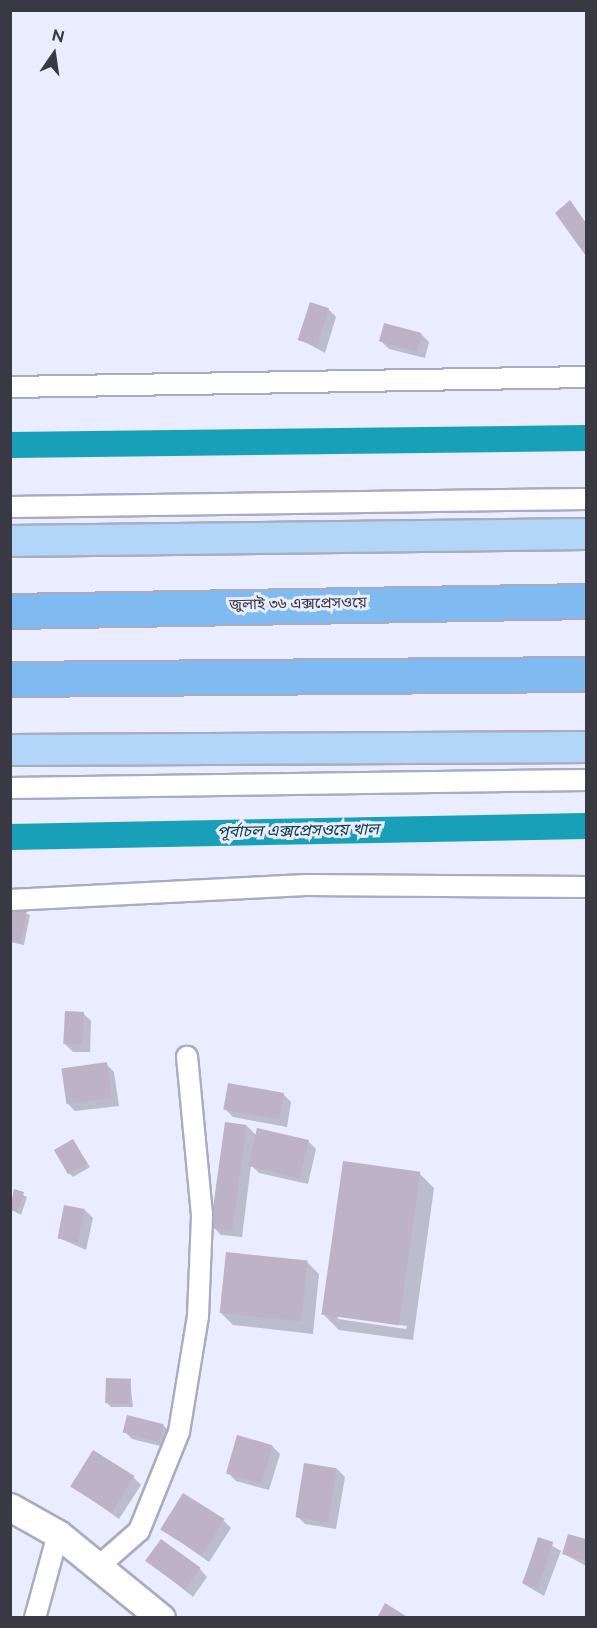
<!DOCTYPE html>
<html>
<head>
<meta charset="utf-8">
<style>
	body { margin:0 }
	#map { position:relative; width:597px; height:1628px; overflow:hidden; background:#eaecff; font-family:Raleway,"Noto Sans Bengali",sans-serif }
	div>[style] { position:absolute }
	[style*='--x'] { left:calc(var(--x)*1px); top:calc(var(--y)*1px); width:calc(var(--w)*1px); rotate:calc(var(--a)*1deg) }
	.shadow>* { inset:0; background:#0003 }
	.canal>* { height:26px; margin:-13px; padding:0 13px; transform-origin:13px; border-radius:13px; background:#19a0b9 }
	.building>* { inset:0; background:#beb2c6; transform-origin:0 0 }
	.roads { filter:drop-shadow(2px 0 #a9acc1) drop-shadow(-2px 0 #a9acc1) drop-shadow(0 2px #a9acc1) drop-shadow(0 -2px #a9acc1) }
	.street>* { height:20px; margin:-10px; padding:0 10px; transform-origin:10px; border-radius:10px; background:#fff }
	.secondary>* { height:27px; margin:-13.5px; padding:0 13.5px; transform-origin:13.5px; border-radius:13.5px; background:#fff }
	.primary>* { height:30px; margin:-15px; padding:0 15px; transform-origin:15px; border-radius:15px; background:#b2d6f7 }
	.highway>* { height:33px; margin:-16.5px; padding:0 16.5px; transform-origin:16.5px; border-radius:16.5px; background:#7fbaf1 }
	span { translate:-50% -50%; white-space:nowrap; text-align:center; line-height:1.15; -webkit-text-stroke:6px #eaecff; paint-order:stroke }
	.street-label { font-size:15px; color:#383942 }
	.water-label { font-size:16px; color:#083f4a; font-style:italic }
	.frame { position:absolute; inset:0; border:12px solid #383942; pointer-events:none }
	.north { position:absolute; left:24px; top:24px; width:60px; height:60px; -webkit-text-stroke:4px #eaecff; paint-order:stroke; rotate:13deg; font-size:16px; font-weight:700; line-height:24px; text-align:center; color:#383942 }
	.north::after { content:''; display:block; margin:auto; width:21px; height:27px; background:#383942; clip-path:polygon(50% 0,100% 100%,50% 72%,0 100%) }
</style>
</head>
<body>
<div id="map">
	<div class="shadow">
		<i style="clip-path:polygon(570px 202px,586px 223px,586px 253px,557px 214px)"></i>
		<i style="clip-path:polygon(328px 309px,336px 317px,325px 353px,301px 340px)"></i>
		<i style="clip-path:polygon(421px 334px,429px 342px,425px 358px,389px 349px,381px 341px)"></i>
		<i style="clip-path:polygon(10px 908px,30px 915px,24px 945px,10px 942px)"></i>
		<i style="clip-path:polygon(83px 1013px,91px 1021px,90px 1052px,73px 1052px,65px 1044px)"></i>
		<i style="clip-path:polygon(106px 1064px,114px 1072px,119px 1106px,75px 1111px,67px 1103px)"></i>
		<i style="clip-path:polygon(283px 1094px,291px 1102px,287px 1127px,233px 1117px,225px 1109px)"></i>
		<i style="clip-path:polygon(247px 1126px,257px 1136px,308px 1141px,316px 1149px,308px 1184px,259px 1173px,251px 1165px,242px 1237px,221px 1235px,213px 1227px)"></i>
		<i style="clip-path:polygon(76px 1145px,90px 1167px,73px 1177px,69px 1173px)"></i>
		<i style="clip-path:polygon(evenodd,419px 1173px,434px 1188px,413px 1340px,339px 1330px,324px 1315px,419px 1173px,338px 1316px,407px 1326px,406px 1329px,338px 1319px,338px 1316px)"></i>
		<i style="clip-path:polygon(15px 1191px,27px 1197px,21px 1215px,10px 1209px)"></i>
		<i style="clip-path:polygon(85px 1210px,93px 1218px,86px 1250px,59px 1238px)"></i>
		<i style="clip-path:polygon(307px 1262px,319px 1274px,313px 1334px,233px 1325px,221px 1313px)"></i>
		<i style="clip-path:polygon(130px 1381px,133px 1407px,111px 1407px,107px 1403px)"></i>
		<i style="clip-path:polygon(128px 1417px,164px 1426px,172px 1434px,168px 1448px,132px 1439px,124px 1431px)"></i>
		<i style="clip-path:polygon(272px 1446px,280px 1454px,269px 1490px,236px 1481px,228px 1473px)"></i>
		<i style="clip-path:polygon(337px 1469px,345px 1477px,336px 1529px,305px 1524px,297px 1516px)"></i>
		<i style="clip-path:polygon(133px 1477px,141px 1485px,119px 1519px,72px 1486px)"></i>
		<i style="clip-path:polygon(223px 1520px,231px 1528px,209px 1562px,162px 1529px)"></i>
		<i style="clip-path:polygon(569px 1536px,586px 1541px,586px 1566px,564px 1554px)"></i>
		<i style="clip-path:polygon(539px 1538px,561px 1551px,544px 1596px,522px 1583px)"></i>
		<i style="clip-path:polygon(147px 1560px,200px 1569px,207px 1577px,193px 1597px)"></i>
	</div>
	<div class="canal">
		<i style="--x:10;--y:445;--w:576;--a:-0.7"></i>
		<i style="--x:10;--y:837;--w:576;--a:-1.09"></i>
	</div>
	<div class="building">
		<i style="clip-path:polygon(570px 200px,586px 223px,586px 256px,555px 213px)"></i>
		<i style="left:310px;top:302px;width:20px;height:40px;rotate:18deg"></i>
		<i style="left:384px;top:323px;width:39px;height:19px;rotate:15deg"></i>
		<i style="clip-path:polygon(10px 907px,27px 910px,21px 942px,10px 940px)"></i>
		<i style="left:65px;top:1011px;width:19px;height:33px;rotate:3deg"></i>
		<i style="left:107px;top:1062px;width:36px;height:46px;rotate:82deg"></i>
		<i style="left:228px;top:1083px;width:57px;height:27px;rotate:10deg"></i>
		<i style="left:225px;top:1122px;width:22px;height:106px;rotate:8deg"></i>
		<i style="left:257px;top:1128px;width:53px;height:39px;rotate:13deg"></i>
		<i style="left:73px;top:1139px;width:28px;height:22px;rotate:60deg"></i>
		<i style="left:343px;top:1161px;width:78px;height:155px;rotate:8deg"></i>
		<i style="clip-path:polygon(14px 1189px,24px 1192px,18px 1212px,10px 1210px)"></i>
		<i style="left:64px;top:1205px;width:21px;height:34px;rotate:11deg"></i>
		<i style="left:226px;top:1252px;width:82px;height:61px;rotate:6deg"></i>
		<i style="left:106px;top:1378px;width:25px;height:25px;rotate:2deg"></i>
		<i style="left:127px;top:1415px;width:38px;height:18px;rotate:14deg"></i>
		<i style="left:237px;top:1435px;width:37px;height:40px;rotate:16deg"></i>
		<i style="left:93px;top:1450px;width:49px;height:43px;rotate:32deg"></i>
		<i style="left:304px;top:1463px;width:33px;height:55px;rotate:9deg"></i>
		<i style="left:183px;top:1493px;width:49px;height:43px;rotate:32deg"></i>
		<i style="clip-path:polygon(568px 1534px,586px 1539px,586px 1561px,562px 1554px)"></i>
		<i style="left:538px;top:1537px;width:16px;height:49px;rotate:18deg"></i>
		<i style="left:161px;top:1539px;width:49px;height:27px;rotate:36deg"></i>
		<i style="clip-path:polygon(385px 1603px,409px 1618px,377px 1618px)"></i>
	</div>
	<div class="roads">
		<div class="street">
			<i style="--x:10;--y:387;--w:576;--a:-0.99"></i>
			<i style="--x:10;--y:507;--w:576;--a:-0.8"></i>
			<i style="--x:10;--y:788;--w:576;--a:-0.8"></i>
			<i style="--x:10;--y:900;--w:296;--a:-2.9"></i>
			<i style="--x:306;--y:885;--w:280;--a:0.4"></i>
			<i style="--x:99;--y:1566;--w:53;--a:-41.2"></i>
			<i style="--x:139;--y:1531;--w:107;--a:-68"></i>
			<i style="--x:179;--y:1432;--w:118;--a:-80.7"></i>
			<i style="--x:198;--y:1316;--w:101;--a:-87.7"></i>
			<i style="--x:202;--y:1215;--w:159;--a:-95.4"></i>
			<i style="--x:35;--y:1618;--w:87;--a:-74.7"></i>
		</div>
		<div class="secondary">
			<i style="--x:10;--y:1507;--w:55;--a:29.4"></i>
			<i style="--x:58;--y:1534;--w:133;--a:39.2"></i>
		</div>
		<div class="primary">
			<i style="--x:10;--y:541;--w:576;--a:-0.7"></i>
			<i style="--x:10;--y:750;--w:576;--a:-0.3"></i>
		</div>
		<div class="highway">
			<i style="--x:10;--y:611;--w:576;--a:-0.99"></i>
			<i style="--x:10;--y:679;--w:576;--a:-0.5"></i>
		</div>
	</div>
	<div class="street-label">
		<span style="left:298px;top:604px;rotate:-1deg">জুলাই ৩৬ এক্সপ্রেসওয়ে</span>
	</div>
	<div class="water-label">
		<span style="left:298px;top:831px;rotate:-1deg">পূর্বাচল এক্সপ্রেসওয়ে খাল</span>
	</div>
	<div class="frame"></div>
	<div class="north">N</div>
</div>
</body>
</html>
